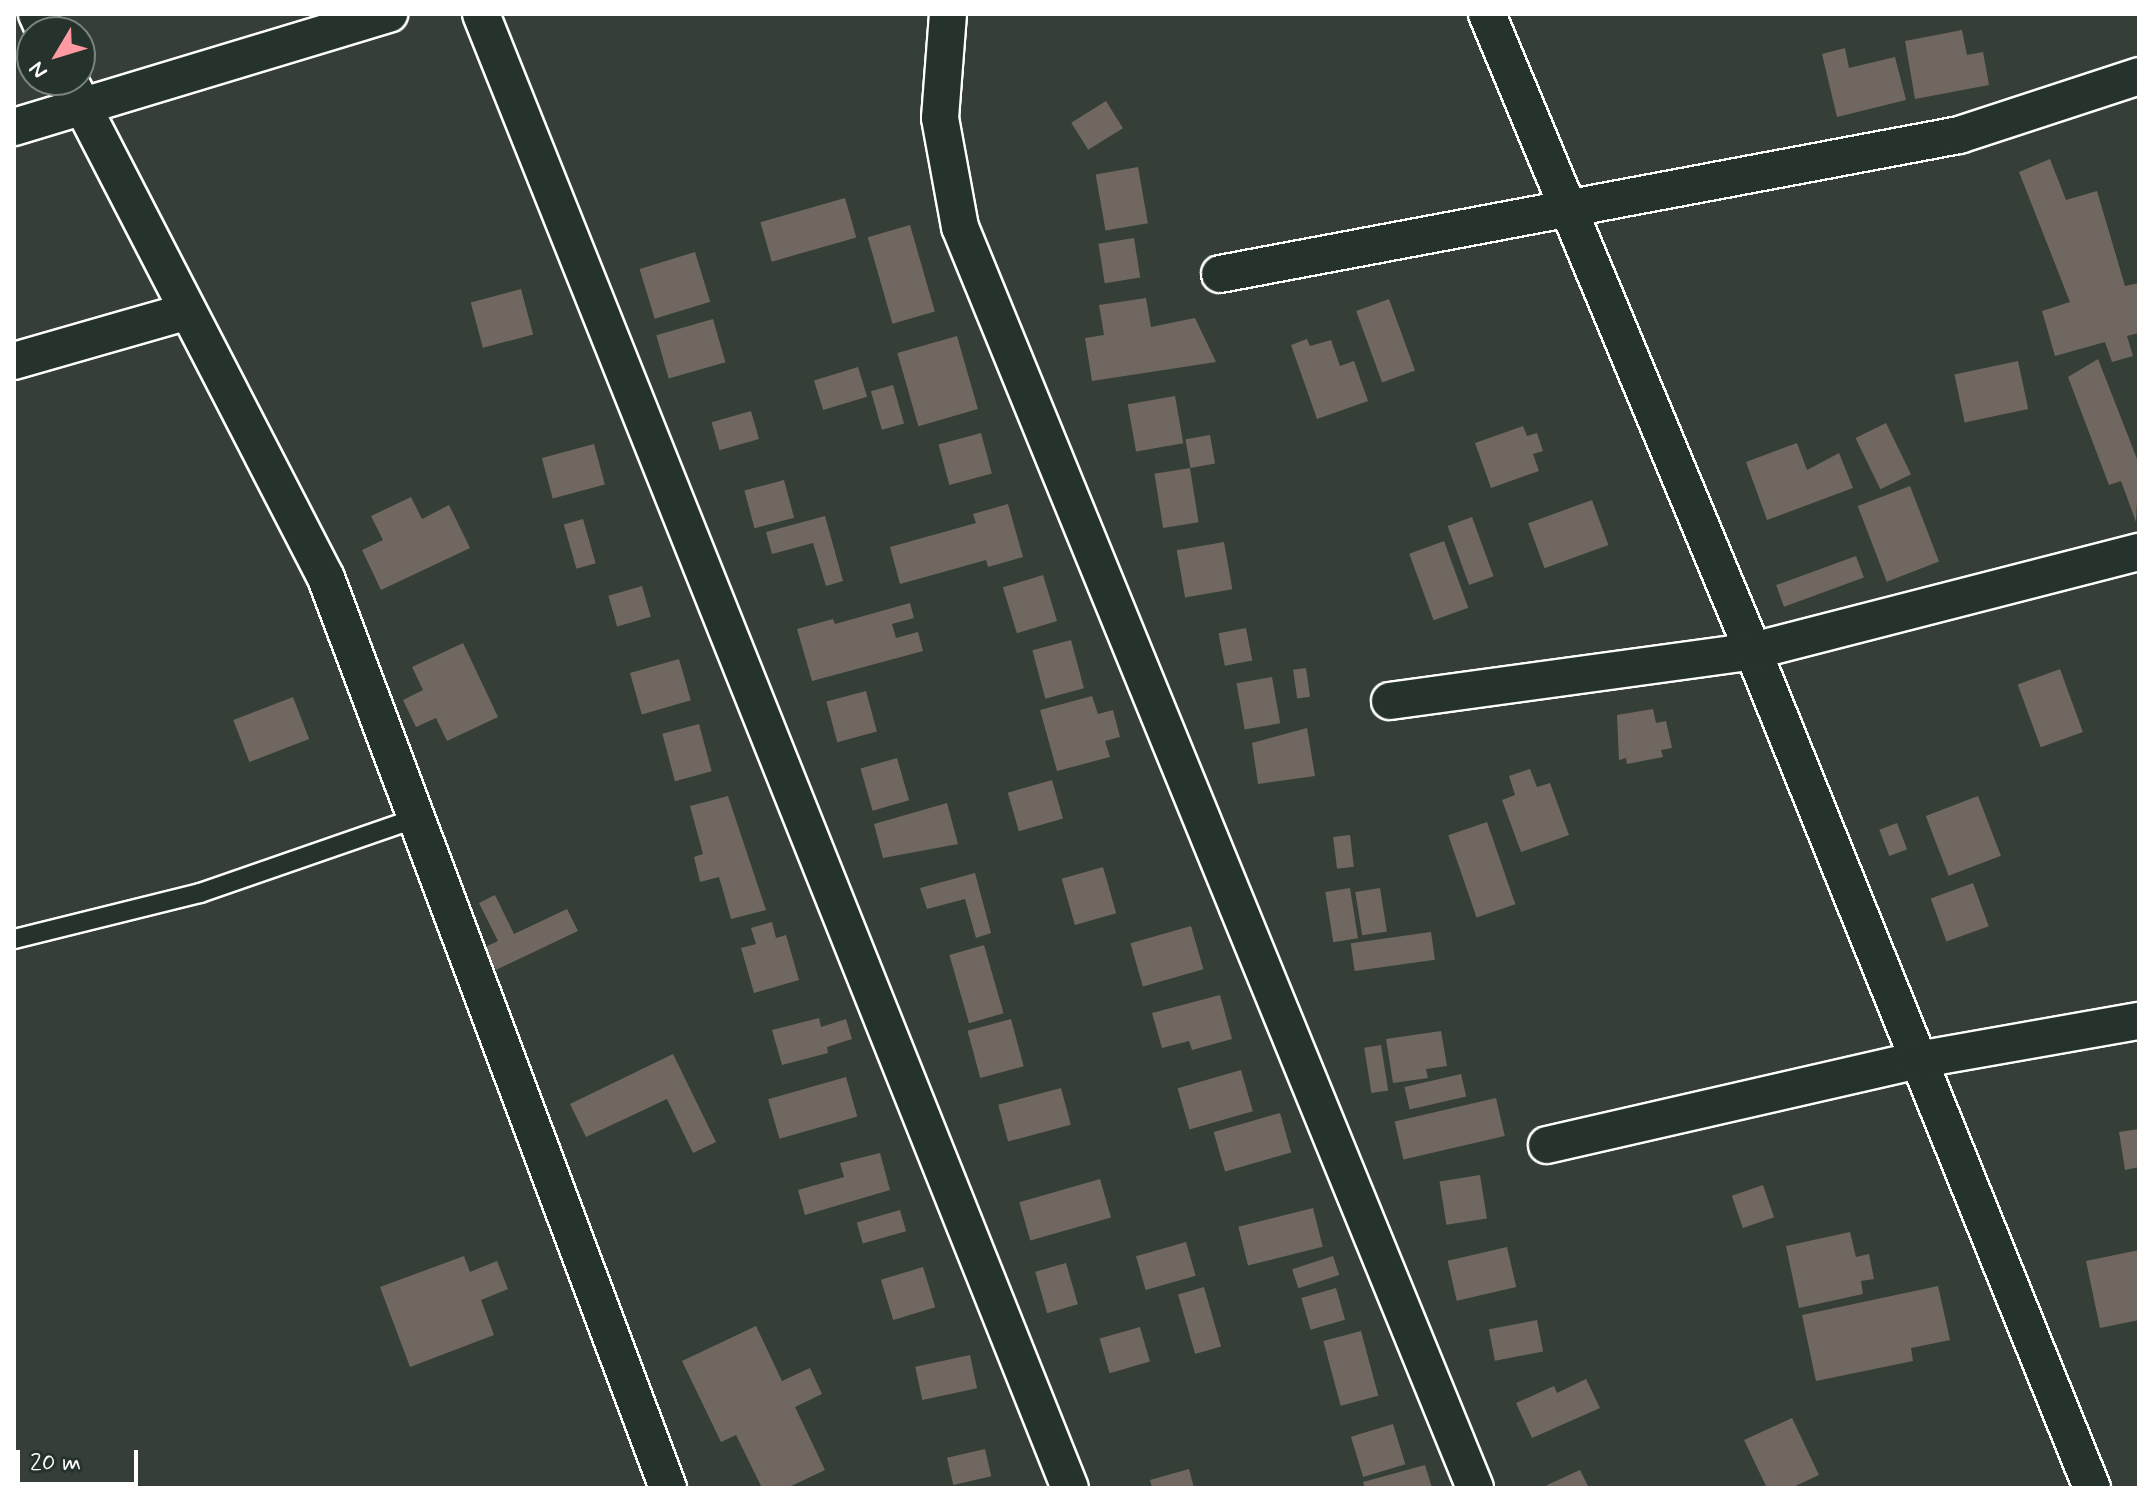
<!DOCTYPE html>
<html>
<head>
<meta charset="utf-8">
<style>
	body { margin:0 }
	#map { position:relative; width:2153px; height:1502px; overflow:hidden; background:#353e37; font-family:Mynerve,sans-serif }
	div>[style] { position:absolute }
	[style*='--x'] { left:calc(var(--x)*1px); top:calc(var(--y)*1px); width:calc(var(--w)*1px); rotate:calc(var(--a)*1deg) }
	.building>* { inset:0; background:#706860; transform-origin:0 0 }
	.roads { filter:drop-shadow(2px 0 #fff) drop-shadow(-2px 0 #fff) drop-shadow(0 2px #fff) drop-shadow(0 -2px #fff) }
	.lane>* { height:18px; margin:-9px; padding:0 9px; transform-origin:9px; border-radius:9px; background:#26332d }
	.street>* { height:36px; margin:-18px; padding:0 18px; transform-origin:18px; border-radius:18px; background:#26332d }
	span { translate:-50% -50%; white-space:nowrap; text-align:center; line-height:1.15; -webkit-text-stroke:6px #26332d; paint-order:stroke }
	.frame { position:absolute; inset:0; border:16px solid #fff; pointer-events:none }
	.north { position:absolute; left:16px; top:16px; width:80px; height:80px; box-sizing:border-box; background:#26332d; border:2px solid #7d8581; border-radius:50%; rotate:232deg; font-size:22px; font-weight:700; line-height:32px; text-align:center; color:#fff }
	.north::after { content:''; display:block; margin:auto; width:28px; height:36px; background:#ff9aa2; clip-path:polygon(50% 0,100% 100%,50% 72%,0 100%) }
	.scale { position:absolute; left:16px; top:1450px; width:122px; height:36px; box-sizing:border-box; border:4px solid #fff; border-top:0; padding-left:10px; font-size:24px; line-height:28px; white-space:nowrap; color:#fff; -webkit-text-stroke:6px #26332d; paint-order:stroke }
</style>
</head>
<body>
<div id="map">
	<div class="building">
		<i style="clip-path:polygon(1962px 30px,1967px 55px,1983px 52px,1989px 85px,1915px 99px,1905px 41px)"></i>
		<i style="clip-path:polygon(1845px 48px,1849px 68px,1895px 57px,1906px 100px,1837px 117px,1822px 54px)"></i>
		<i style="left:1106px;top:101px;width:32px;height:41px;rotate:58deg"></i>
		<i style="clip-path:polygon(2050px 159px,2066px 200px,2097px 191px,2125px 286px,2139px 283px,2139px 333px,2127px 336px,2133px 356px,2112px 362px,2105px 342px,2055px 356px,2042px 311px,2070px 302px,2019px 172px)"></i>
		<i style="left:1138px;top:167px;width:57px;height:43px;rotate:80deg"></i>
		<i style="left:845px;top:198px;width:41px;height:88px;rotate:74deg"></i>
		<i style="left:910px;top:225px;width:90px;height:44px;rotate:74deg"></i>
		<i style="left:1134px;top:238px;width:40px;height:36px;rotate:81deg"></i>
		<i style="left:695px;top:252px;width:52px;height:58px;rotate:73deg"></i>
		<i style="left:521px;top:289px;width:47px;height:52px;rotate:75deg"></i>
		<i style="clip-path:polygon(1146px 298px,1151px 327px,1195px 318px,1216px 362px,1092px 381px,1085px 338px,1104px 335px,1099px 305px)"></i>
		<i style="left:1389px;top:299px;width:76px;height:35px;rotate:70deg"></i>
		<i style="left:713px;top:319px;width:45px;height:59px;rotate:74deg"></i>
		<i style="left:957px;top:336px;width:76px;height:62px;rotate:74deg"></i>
		<i style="clip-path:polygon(1307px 339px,1310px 346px,1331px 340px,1340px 366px,1354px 361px,1368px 401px,1317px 419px,1291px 345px)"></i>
		<i style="clip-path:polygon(2098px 359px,2139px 464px,2136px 522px,2121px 481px,2109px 485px,2068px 377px)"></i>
		<i style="left:2018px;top:361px;width:49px;height:65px;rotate:78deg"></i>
		<i style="left:858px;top:367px;width:31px;height:46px;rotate:73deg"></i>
		<i style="left:893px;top:385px;width:40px;height:23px;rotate:74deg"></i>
		<i style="left:1175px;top:396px;width:48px;height:48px;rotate:80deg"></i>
		<i style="left:751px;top:411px;width:29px;height:41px;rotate:74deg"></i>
		<i style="left:1886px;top:423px;width:57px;height:34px;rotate:64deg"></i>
		<i style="clip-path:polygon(1523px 426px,1527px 436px,1537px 433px,1543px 451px,1533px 454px,1539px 471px,1491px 488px,1475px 443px)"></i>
		<i style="left:981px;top:433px;width:42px;height:44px;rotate:75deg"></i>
		<i style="left:1210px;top:435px;width:29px;height:25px;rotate:80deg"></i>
		<i style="clip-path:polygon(1797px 443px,1807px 470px,1839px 453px,1853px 488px,1767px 520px,1746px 462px)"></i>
		<i style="left:594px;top:444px;width:42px;height:54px;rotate:75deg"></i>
		<i style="left:1190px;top:468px;width:55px;height:36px;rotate:81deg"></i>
		<i style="left:784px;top:480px;width:39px;height:41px;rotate:75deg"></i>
		<i style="left:1910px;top:486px;width:81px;height:56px;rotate:69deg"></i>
		<i style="clip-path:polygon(411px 497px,422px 519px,449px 505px,470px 548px,381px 590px,362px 550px,383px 540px,371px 516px)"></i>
		<i style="left:1592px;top:500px;width:48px;height:68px;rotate:70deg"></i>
		<i style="clip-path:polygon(1008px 504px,1023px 557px,988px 567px,986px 560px,900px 584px,890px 547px,976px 523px,973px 514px)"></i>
		<i style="clip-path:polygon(825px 516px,843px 581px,826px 586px,813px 543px,772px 554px,766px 532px)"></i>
		<i style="left:1472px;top:517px;width:63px;height:26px;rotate:70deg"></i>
		<i style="left:583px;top:519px;width:46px;height:20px;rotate:74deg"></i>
		<i style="left:1444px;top:541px;width:71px;height:37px;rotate:70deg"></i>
		<i style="left:1224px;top:542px;width:48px;height:48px;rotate:80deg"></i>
		<i style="left:1856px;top:556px;width:23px;height:85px;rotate:70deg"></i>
		<i style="left:1043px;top:575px;width:48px;height:42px;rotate:73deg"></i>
		<i style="left:642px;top:586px;width:32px;height:35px;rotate:74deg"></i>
		<i style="clip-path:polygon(910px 603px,914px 618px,892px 624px,896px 638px,918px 632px,923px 651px,812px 681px,797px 629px,833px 619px,835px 624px)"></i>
		<i style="left:1246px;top:628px;width:33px;height:28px;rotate:79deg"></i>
		<i style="left:1071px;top:640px;width:50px;height:40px;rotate:75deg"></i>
		<i style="clip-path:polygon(463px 643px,498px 717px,447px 741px,436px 718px,416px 727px,403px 700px,423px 690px,412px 667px)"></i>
		<i style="left:679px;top:659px;width:43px;height:51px;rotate:74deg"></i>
		<i style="left:1306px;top:668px;width:29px;height:13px;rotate:82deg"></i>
		<i style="left:2060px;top:669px;width:67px;height:45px;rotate:70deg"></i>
		<i style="left:1272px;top:677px;width:47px;height:36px;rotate:80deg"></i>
		<i style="left:866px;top:691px;width:42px;height:41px;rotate:75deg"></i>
		<i style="clip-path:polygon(1092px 696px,1098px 714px,1113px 710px,1120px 737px,1105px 741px,1110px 757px,1057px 771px,1040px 710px)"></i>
		<i style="left:293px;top:697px;width:45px;height:64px;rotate:69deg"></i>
		<i style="clip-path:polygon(1653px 709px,1656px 723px,1666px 721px,1672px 748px,1661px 750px,1663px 757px,1627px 764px,1626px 758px,1619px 760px,1617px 715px)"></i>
		<i style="left:699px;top:724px;width:49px;height:38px;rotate:75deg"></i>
		<i style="clip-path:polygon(1307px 728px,1315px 776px,1258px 784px,1252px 743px)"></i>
		<i style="left:897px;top:758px;width:44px;height:38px;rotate:74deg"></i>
		<i style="clip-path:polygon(1530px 769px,1537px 787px,1550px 783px,1569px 835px,1521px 852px,1502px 800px,1515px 795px,1509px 776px)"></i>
		<i style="left:1052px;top:780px;width:40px;height:46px;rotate:74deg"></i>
		<i style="clip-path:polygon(728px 796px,766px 910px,731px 919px,719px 877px,700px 882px,694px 857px,703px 854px,690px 806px)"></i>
		<i style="left:1978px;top:796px;width:64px;height:56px;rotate:69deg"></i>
		<i style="clip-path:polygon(947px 803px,958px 844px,883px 858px,874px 824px)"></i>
		<i style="left:1487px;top:822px;width:87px;height:41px;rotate:71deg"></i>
		<i style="left:1897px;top:823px;width:28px;height:19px;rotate:69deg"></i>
		<i style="left:1350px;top:835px;width:32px;height:17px;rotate:83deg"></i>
		<i style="left:1103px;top:867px;width:48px;height:43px;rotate:74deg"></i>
		<i style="clip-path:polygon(975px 873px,991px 933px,976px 938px,965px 899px,927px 909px,920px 888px)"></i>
		<i style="left:1973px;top:883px;width:46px;height:45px;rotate:70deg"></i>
		<i style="left:1350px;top:888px;width:51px;height:25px;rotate:81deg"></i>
		<i style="left:1380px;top:888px;width:44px;height:25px;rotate:81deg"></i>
		<i style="clip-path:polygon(495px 895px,514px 934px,567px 909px,578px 931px,496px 970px,485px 947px,498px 941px,479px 903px)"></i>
		<i style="clip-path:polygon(772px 922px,776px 938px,786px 935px,799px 980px,754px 993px,741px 948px,756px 944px,751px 928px)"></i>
		<i style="left:1191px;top:926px;width:45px;height:63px;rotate:74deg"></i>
		<i style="left:1431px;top:932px;width:28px;height:81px;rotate:82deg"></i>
		<i style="left:984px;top:945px;width:71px;height:36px;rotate:74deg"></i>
		<i style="clip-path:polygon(1220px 995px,1232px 1039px,1192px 1050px,1189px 1041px,1162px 1048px,1152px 1013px)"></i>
		<i style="clip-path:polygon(819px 1018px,821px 1027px,846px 1019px,852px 1039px,827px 1047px,828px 1053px,782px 1065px,772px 1030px)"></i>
		<i style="left:1011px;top:1019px;width:49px;height:45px;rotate:75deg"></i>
		<i style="clip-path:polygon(1441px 1031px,1447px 1066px,1426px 1069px,1428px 1078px,1393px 1083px,1386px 1039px)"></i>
		<i style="left:1381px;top:1045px;width:46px;height:17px;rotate:81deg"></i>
		<i style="clip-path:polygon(673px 1054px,716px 1142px,693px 1153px,667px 1099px,586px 1137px,570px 1104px)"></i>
		<i style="left:1241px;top:1070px;width:43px;height:66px;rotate:74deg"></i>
		<i style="left:1461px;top:1074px;width:23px;height:58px;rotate:77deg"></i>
		<i style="left:846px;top:1077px;width:41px;height:81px;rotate:74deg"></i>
		<i style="left:1061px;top:1088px;width:38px;height:65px;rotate:75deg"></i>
		<i style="left:1496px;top:1098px;width:39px;height:104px;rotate:77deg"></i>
		<i style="left:1280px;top:1113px;width:41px;height:69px;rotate:74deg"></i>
		<i style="clip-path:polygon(2139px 1129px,2139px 1167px,2125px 1170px,2119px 1132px)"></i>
		<i style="clip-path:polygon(880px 1153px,890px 1190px,805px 1215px,798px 1190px,844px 1177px,840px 1163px)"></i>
		<i style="left:1480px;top:1175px;width:44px;height:41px;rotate:81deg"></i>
		<i style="left:1100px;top:1179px;width:40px;height:84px;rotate:74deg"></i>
		<i style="left:1763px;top:1185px;width:34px;height:33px;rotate:71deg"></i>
		<i style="left:1313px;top:1208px;width:40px;height:77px;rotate:76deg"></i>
		<i style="left:900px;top:1210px;width:22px;height:45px;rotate:74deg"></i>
		<i style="clip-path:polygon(1850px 1232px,1856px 1257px,1869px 1254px,1874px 1279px,1861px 1281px,1863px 1294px,1799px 1308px,1786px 1246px)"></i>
		<i style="left:1186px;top:1242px;width:35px;height:52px;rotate:74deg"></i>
		<i style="left:1507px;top:1247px;width:41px;height:61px;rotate:77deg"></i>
		<i style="clip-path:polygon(2139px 1250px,2139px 1320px,2100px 1328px,2086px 1261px)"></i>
		<i style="clip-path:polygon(464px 1256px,470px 1272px,497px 1261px,508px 1289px,481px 1300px,494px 1335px,410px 1367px,380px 1287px)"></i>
		<i style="left:1333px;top:1256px;width:20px;height:43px;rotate:72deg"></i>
		<i style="left:1066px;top:1263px;width:43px;height:32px;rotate:74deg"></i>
		<i style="left:923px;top:1267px;width:42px;height:44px;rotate:73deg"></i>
		<i style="clip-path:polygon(1938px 1286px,1950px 1340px,1911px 1348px,1913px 1361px,1816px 1381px,1802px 1315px)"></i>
		<i style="left:1204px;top:1287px;width:62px;height:27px;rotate:74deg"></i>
		<i style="left:1336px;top:1288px;width:33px;height:36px;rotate:74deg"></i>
		<i style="left:1537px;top:1320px;width:32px;height:49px;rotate:79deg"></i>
		<i style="clip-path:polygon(756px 1326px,782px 1381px,810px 1368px,822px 1394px,795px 1407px,825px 1470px,787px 1488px,762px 1488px,736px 1435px,721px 1442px,682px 1361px)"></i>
		<i style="left:1140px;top:1327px;width:36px;height:42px;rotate:74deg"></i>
		<i style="left:1361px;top:1331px;width:67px;height:39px;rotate:75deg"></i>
		<i style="left:970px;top:1355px;width:34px;height:56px;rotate:78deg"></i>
		<i style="clip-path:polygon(1586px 1379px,1600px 1408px,1532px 1438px,1516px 1403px,1554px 1386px,1557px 1393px)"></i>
		<i style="clip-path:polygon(1792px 1418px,1819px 1475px,1791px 1488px,1767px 1488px,1744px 1440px)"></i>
		<i style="left:1393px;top:1424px;width:42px;height:44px;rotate:73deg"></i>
		<i style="left:985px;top:1449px;width:28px;height:39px;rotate:77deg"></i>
		<i style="clip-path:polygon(1425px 1465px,1432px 1488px,1365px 1488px,1363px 1482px)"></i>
		<i style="clip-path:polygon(1189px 1469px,1194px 1488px,1152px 1488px,1150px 1480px)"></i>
		<i style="clip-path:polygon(1580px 1470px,1589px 1488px,1549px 1488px,1547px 1485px)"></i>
	</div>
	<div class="roads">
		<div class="lane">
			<i style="--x:14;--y:939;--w:192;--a:-13.9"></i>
			<i style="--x:200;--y:893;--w:229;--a:-19.1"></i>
		</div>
		<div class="street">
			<i style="--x:37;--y:14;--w:20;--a:66"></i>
			<i style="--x:481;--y:14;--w:1587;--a:68.22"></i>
			<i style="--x:948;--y:14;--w:104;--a:94.4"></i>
			<i style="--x:940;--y:118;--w:111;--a:79.6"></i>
			<i style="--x:960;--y:227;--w:1362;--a:67.78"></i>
			<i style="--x:1487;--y:14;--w:690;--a:67.34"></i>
			<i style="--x:1753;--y:651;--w:903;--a:67.95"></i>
			<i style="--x:69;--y:80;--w:560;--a:62.7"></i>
			<i style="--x:326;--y:578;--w:972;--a:69.4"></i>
			<i style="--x:14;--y:127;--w:392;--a:-16.8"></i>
			<i style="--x:1220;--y:274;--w:752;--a:-10.65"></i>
			<i style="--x:1959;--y:135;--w:189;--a:-18.1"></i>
			<i style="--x:14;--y:361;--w:178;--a:-16"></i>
			<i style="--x:1390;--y:701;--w:366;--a:-7.8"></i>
			<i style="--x:1753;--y:651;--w:398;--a:-14.4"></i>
			<i style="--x:1547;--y:1145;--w:380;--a:-12.9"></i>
			<i style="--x:1917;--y:1060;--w:225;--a:-10"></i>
		</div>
	</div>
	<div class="frame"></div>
	<div class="north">N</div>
	<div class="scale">20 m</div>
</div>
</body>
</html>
